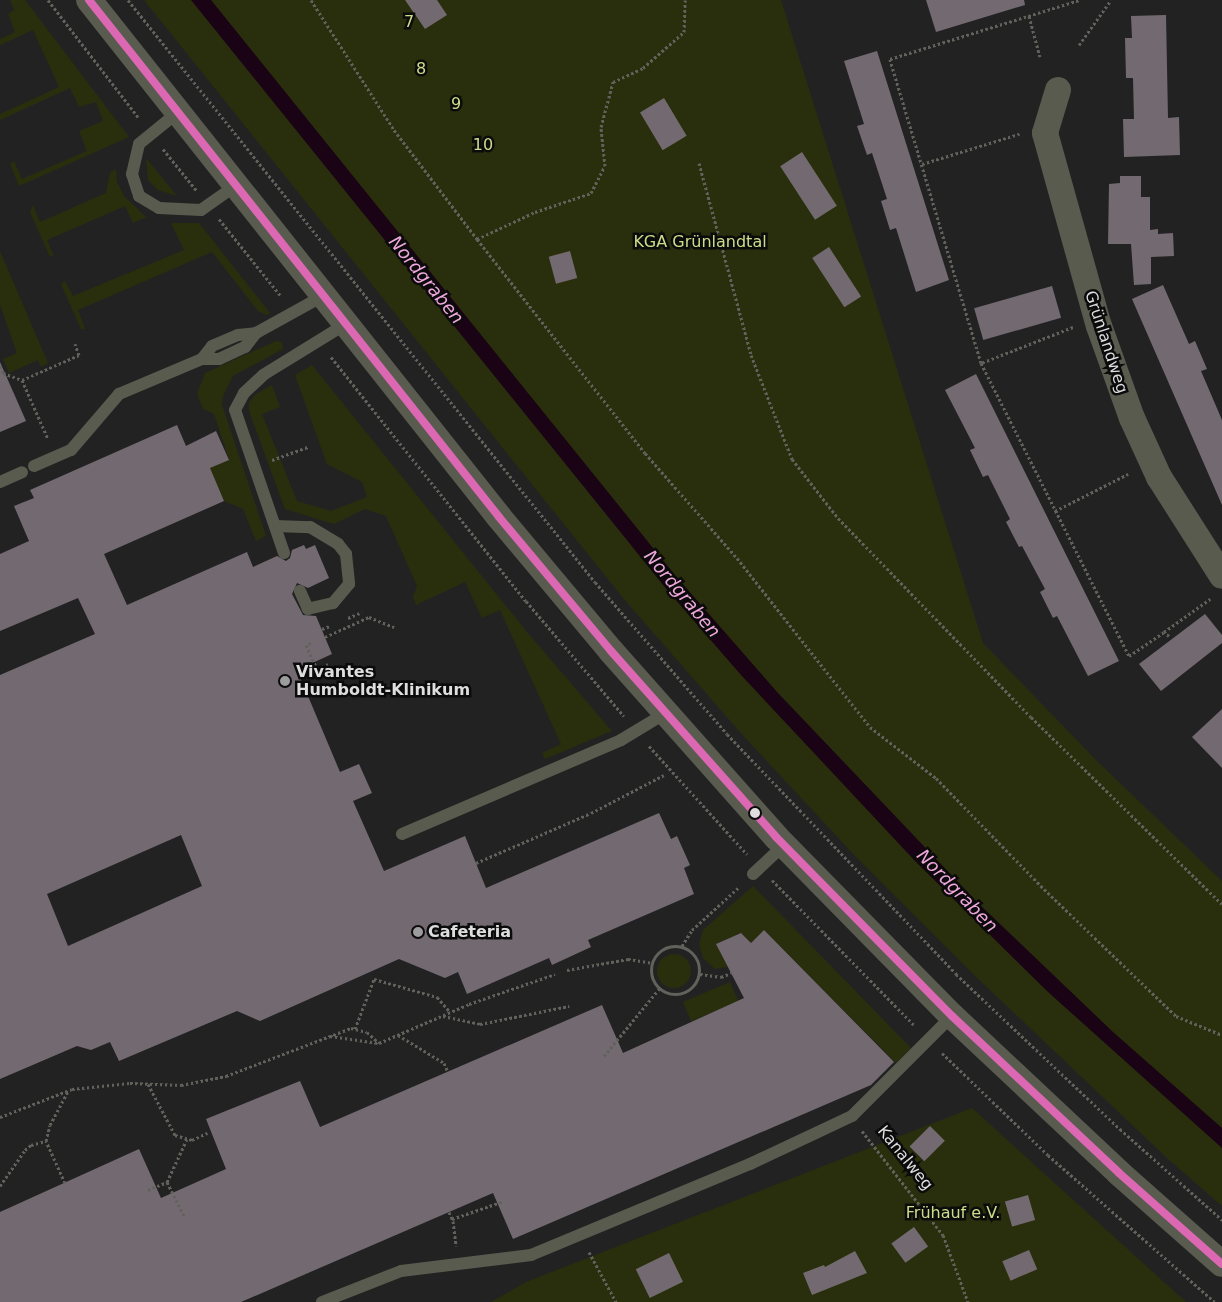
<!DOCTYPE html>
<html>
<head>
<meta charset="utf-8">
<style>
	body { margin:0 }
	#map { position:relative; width:1222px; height:1302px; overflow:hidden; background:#232223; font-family:"DejaVu Sans",sans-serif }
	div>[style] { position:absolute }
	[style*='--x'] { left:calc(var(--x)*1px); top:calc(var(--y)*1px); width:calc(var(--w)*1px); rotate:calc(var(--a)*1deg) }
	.green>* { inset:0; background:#292f0c; transform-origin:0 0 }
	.round { border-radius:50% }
	.water>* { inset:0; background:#190314 }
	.building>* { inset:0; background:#736a71; transform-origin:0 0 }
	.path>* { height:3px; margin-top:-1.5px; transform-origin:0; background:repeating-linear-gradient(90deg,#61625b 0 2.5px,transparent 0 5px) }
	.path>.ring { margin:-1.5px; padding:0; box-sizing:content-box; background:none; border:3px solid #61625b; border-radius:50% }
	.service>* { height:12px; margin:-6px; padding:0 6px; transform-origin:6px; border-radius:6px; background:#595b4f }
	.minor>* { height:26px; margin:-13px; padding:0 13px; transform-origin:13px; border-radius:13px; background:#595b4f }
	.bus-1>* { height:8px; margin:-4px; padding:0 4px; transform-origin:4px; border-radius:4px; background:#dc68b3 }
	.dots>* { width:14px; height:14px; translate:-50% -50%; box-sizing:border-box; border:2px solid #0c0b0c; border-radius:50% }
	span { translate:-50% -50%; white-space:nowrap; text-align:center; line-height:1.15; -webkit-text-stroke:5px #0c0b0c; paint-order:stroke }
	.park-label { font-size:16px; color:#ccdd89 }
	.street-label { font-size:16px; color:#dfdedf }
	.poi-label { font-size:16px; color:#dfdedf; font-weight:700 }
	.left { translate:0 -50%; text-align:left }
	.water-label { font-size:18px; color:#f0a7dd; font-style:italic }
</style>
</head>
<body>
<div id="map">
	<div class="green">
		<i style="clip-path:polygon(10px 0,25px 0,129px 137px,19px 186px,10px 164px,14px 161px,22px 179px,87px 151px,79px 131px,103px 121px,96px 102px,79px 107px,70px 88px,0 120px,0 114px,59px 87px,33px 30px,0 45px,0 39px,15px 32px,8px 14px,14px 10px)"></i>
		<i style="clip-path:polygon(144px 0,781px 0,983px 643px,1097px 761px,1222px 881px,1222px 1206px,1167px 1158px,972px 973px,855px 856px,739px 731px,623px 598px)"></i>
		<i style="clip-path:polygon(146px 158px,177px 196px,158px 190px,148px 180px)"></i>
		<i style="clip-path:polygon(116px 169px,117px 182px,124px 196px,146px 217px,133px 223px,125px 206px,47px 240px,54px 257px,49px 255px,30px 212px,33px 205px,40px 222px,106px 193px,110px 173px)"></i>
		<i style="clip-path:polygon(171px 223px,199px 223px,270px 313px,266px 315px,258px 311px,212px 252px,78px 310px,85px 329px,81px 329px,61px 284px,65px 281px,73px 296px,184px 250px)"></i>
		<i style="clip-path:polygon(0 251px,48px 363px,41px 367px,38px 360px,9px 373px,3px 359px,17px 353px,0 305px)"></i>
		<i style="clip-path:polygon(276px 341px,282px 342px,283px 349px,233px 376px,223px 396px,222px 405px,266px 536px,256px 541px,243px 509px,224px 501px,207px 462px,212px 460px,215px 466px,229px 459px,214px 414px,203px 409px,197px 394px,205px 373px)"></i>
		<i style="clip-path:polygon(312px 365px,527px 632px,612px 731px,545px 759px,542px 753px,561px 744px,500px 610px,482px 618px,465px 582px,416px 605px,413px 597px,417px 586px,386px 516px,365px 509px,334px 524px,285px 509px,249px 411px,249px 402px,256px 394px,272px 385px,280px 407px,262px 414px,297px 501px,331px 511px,367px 497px,362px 482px,327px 464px,295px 375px)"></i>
		<i style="clip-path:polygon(753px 886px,911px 1048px,896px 1063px,764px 930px,751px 943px,741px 933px,717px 943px,728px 967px,715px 969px,703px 958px,699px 944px,703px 930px)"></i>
		<i class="round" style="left:657px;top:954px;width:34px;height:34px"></i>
		<i style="left:730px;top:982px;width:21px;height:51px;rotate:67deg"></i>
		<i style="clip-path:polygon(972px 1108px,1186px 1302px,491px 1302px,526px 1282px)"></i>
	</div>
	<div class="water">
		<i style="clip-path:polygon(191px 0,211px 0,674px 574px,778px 693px,978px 903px,1113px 1032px,1222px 1128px,1222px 1148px,1048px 992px,916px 862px,741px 675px,668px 591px)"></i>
	</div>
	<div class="building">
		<i style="clip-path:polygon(405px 0,437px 0,447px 15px,425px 29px)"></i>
		<i style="clip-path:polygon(926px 0,1024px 0,1025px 5px,936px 32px)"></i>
		<i style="clip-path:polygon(1166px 15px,1168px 118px,1179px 117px,1180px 155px,1124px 157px,1123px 119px,1134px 119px,1133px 78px,1126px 78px,1125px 38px,1132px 38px,1131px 16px)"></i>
		<i style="clip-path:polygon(877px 51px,949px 280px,916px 292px,896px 228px,890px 230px,881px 201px,887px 199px,872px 153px,867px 155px,857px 126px,864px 124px,844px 61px)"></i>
		<i style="left:664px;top:98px;width:44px;height:28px;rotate:59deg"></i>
		<i style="left:802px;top:152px;width:64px;height:26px;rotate:57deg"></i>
		<i style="clip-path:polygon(1120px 176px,1141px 176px,1141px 197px,1150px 197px,1150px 230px,1158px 229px,1158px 234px,1173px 233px,1174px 256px,1151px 257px,1151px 284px,1134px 285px,1131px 244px,1108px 244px,1109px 184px,1120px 183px)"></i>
		<i style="left:829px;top:247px;width:59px;height:20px;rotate:57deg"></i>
		<i style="left:570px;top:251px;width:28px;height:22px;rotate:75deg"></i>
		<i style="clip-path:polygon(1163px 285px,1189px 344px,1195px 341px,1207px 369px,1201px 371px,1222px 420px,1222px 505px,1132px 299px)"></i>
		<i style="left:1052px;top:286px;width:33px;height:81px;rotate:74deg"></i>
		<i style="clip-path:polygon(0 362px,26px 421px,0 432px)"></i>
		<i style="clip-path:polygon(976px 374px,1119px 661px,1088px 676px,1057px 616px,1053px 618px,1040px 592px,1045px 589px,1022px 546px,1019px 547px,1006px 522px,1010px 519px,988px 475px,983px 477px,970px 450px,975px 448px,945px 390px)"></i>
		<i style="clip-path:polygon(evenodd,177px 425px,186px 446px,216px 431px,229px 460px,210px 468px,224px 501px,104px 554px,127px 605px,247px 552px,253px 567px,277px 556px,286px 561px,290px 558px,292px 550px,304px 545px,306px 549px,315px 545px,329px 578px,308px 588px,297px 583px,292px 594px,303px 615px,316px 616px,332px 654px,297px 670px,340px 772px,359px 764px,372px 793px,353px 801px,384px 871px,465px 836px,486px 888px,659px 813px,671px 839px,677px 836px,690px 865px,684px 868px,694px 894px,588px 940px,591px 947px,552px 965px,549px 958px,467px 994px,458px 972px,445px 978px,399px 959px,260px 1021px,237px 1011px,119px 1061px,110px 1042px,91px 1050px,77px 1046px,0 1079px,0 675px,95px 634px,78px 598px,0 631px,0 554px,29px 541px,14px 506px,34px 498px,30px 490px,177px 425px,181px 835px,202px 886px,68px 946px,47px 894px,181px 835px)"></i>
		<i style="clip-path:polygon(1205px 614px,1222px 635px,1222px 643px,1161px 691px,1139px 664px)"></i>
		<i style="clip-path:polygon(1222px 709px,1222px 768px,1192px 737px)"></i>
		<i style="clip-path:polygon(764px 930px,894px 1062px,871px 1085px,513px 1239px,493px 1193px,241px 1302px,0 1302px,0 1212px,139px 1149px,161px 1198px,226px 1169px,206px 1119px,300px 1081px,320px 1127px,602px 1005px,623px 1053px,744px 998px,716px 944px,741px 933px,751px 943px)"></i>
		<i style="left:930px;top:1126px;width:21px;height:29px;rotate:45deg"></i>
		<i style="left:1028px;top:1195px;width:26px;height:24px;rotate:74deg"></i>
		<i style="left:914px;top:1227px;width:24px;height:28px;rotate:54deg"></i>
		<i style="left:1029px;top:1250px;width:21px;height:29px;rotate:67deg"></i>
		<i style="clip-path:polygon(855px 1251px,867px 1273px,812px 1295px,803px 1273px,824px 1265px,825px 1267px)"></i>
		<i style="left:669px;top:1253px;width:32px;height:37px;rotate:64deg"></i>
	</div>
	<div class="path">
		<i style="--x:48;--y:0;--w:149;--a:52.4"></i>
		<i style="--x:128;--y:0;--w:746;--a:51.26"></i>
		<i style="--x:595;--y:582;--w:201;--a:49"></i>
		<i style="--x:727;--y:734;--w:332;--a:46.3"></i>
		<i style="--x:956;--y:974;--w:226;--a:43.4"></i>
		<i style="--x:1120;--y:1129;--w:137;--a:41.7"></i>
		<i style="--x:311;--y:0;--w:154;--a:57.4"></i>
		<i style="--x:394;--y:130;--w:137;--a:52.7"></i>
		<i style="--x:477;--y:239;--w:272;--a:51.9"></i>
		<i style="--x:645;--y:453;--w:140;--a:48.8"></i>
		<i style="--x:737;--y:558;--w:215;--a:51.8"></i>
		<i style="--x:870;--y:727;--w:83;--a:37.7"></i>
		<i style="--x:936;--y:778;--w:155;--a:45.8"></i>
		<i style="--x:1044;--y:889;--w:183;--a:43.9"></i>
		<i style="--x:1176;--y:1016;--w:50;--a:22.4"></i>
		<i style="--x:1029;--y:16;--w:42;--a:75"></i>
		<i style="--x:1079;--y:45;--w:55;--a:-54.6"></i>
		<i style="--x:163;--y:149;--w:54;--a:51"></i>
		<i style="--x:699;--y:163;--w:199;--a:74.8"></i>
		<i style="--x:751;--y:355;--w:112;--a:68.5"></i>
		<i style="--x:792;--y:459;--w:75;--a:52.1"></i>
		<i style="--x:838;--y:518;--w:277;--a:45.9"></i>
		<i style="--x:1031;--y:717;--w:267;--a:44.4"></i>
		<i style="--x:922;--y:164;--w:102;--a:-17.2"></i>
		<i style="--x:219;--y:219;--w:99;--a:51.2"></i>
		<i style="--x:477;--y:239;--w:64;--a:-25"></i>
		<i style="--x:535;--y:212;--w:59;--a:-18.7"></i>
		<i style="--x:591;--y:193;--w:30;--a:-63"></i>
		<i style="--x:605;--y:166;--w:39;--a:-96"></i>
		<i style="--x:601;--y:127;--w:47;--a:-75.1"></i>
		<i style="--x:613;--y:82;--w:33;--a:-25"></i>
		<i style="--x:643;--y:68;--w:55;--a:-41.3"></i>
		<i style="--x:684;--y:32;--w:32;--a:-88"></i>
		<i style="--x:1073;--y:327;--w:99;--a:158.6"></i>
		<i style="--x:981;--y:363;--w:328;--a:63.2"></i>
		<i style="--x:1129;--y:656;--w:42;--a:-34.4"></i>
		<i style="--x:331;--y:357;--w:312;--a:51.4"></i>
		<i style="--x:526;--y:601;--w:151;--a:49.6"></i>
		<i style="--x:981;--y:363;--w:317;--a:-106.7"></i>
		<i style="--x:890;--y:59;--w:199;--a:-17.3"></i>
		<i style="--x:0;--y:366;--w:8;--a:67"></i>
		<i style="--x:3;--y:373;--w:20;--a:20"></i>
		<i style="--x:22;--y:380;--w:64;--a:66.2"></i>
		<i style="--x:22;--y:380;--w:62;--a:-23.7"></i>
		<i style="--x:79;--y:355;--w:12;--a:-110"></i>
		<i style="--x:272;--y:460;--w:38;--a:-20"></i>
		<i style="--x:1055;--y:511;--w:82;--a:-26.9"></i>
		<i style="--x:348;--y:618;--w:15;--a:-23"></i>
		<i style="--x:322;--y:629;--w:9;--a:-21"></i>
		<i style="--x:1169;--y:636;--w:6;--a:-141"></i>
		<i style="--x:1164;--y:632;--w:57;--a:-35.7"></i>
		<i style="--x:325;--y:637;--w:48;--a:-24.4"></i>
		<i style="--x:369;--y:617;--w:27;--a:22"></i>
		<i style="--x:311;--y:643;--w:5;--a:158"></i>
		<i style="--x:306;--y:645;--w:26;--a:65"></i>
		<i style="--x:317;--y:669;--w:12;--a:-24"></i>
		<i style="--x:649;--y:746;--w:146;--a:47.8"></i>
		<i style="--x:476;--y:863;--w:125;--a:-23.5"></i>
		<i style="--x:591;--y:813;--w:82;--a:-27.5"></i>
		<i style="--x:772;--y:880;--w:204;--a:45.6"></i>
		<i class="ring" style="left:651px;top:946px;width:45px;height:45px"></i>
		<i style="--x:682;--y:946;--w:19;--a:-58"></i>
		<i style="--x:692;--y:930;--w:65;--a:-42.5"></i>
		<i style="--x:567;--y:970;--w:62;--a:-10.2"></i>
		<i style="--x:628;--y:959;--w:24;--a:9"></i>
		<i style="--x:700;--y:974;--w:21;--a:8"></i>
		<i style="--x:721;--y:977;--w:11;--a:-22"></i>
		<i style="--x:443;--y:1016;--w:38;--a:12"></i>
		<i style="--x:480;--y:1024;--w:91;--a:-11.4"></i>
		<i style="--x:355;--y:1029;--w:53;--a:-69.2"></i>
		<i style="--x:374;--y:979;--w:66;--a:15.9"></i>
		<i style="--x:437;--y:997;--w:20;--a:49"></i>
		<i style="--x:398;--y:1035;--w:54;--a:31.3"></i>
		<i style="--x:444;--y:1063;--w:10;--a:66"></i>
		<i style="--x:330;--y:1036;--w:49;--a:8.3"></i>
		<i style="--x:942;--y:1053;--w:147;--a:43.9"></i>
		<i style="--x:1048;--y:1155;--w:222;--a:41.4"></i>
		<i style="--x:604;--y:1056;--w:87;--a:-50.6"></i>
		<i style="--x:148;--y:1084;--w:58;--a:62.1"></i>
		<i style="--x:175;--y:1135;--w:18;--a:16"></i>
		<i style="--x:192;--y:1140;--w:17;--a:-25"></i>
		<i style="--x:0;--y:1117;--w:77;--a:-21.3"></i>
		<i style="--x:72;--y:1089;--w:58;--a:-5.9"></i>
		<i style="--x:130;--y:1083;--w:51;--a:2.2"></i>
		<i style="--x:181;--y:1085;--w:46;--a:-11.3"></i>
		<i style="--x:226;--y:1076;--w:134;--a:-21"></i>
		<i style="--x:351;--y:1028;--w:16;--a:14"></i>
		<i style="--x:367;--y:1032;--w:16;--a:43"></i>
		<i style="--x:379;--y:1043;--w:98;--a:-23.4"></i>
		<i style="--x:469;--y:1004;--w:91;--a:-19.2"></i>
		<i style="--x:862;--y:1131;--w:132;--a:52.1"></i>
		<i style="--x:943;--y:1235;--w:72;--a:69.5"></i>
		<i style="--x:167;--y:1182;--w:40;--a:63.4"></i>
		<i style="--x:65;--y:1183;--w:46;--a:-114.3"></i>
		<i style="--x:46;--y:1141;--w:16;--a:-76"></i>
		<i style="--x:50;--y:1125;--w:38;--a:-62"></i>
		<i style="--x:0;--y:1186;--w:44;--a:-55.2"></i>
		<i style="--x:25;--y:1150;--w:8;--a:-40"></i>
		<i style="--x:31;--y:1145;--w:16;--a:-15"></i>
		<i style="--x:148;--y:1190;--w:21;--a:-23"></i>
		<i style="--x:167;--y:1182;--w:47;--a:-65.1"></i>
		<i style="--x:449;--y:1212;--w:10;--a:66"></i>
		<i style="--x:453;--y:1221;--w:25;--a:83"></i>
		<i style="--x:452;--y:1219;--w:55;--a:-19.1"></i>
		<i style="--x:589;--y:1252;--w:57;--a:61.6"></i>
	</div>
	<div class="service">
		<i style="--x:177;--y:113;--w:49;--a:140.8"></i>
		<i style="--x:139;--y:144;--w:31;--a:103"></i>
		<i style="--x:132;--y:174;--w:23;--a:72"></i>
		<i style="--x:139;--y:196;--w:23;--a:31"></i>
		<i style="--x:159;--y:208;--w:42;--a:2.7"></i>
		<i style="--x:201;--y:210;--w:42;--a:-35.2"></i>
		<i style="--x:202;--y:359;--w:16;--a:-52"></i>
		<i style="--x:212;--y:346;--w:28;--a:-23"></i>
		<i style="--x:238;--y:335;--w:18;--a:-6"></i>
		<i style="--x:34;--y:466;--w:40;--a:-23.4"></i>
		<i style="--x:71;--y:450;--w:74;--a:-49.4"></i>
		<i style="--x:119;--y:394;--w:90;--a:-22.9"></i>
		<i style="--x:202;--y:359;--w:17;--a:0"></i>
		<i style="--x:219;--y:359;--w:29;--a:-25"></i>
		<i style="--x:245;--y:347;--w:18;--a:-52"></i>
		<i style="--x:256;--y:333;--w:77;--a:-28.9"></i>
		<i style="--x:0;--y:482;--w:24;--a:-24"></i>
		<i style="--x:275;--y:526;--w:35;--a:2"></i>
		<i style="--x:310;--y:527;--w:33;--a:31"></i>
		<i style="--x:338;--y:544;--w:13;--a:51"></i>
		<i style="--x:346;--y:554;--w:30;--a:84"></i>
		<i style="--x:349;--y:584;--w:25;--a:130"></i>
		<i style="--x:333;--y:603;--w:26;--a:167"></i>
		<i style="--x:308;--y:609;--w:20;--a:-114"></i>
		<i style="--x:284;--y:553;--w:151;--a:-108.9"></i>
		<i style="--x:235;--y:410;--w:19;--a:-62"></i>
		<i style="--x:244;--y:393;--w:26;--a:-43"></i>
		<i style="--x:263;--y:375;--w:97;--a:-31.6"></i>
		<i style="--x:402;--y:834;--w:238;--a:-23.2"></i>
		<i style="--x:621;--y:740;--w:52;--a:-31"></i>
		<i style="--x:753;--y:874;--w:42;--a:-43.1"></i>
		<i style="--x:322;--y:1302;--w:85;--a:-21.4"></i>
		<i style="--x:401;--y:1271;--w:131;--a:-7"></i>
		<i style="--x:531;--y:1255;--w:237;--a:-22.6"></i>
		<i style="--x:750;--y:1164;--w:113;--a:-25.2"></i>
		<i style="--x:852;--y:1116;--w:141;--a:-45"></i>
	</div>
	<div class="minor">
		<i style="--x:89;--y:0;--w:660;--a:51.58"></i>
		<i style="--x:499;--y:517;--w:175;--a:50.1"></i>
		<i style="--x:611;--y:651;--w:249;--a:48.4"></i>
		<i style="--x:776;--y:837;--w:251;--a:45.5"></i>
		<i style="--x:952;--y:1016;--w:229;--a:43.2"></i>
		<i style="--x:1119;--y:1173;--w:137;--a:41.5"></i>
		<i style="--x:1058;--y:90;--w:45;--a:106.8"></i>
		<i style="--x:1045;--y:133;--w:200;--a:74.4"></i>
		<i style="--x:1099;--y:326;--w:98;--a:70.3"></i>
		<i style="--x:1132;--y:418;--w:65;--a:65.4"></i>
		<i style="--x:1159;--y:477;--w:117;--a:57.5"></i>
	</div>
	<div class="bus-1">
		<i style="--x:89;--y:0;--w:660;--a:51.58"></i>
		<i style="--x:499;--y:517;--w:175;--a:50.1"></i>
		<i style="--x:611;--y:651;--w:249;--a:48.4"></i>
		<i style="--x:776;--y:837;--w:251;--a:45.5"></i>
		<i style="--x:952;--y:1016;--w:229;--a:43.2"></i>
		<i style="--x:1119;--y:1173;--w:137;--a:41.5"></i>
	</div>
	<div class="dots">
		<i style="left:285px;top:681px;background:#9d9c9d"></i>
		<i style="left:755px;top:813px;background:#dfdedf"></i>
		<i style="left:418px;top:932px;background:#9d9c9d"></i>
	</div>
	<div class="park-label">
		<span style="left:409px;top:22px">7</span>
		<span style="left:421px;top:69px">8</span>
		<span style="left:456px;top:104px">9</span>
		<span style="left:483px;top:145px">10</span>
		<span style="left:700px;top:242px">KGA Grünlandtal</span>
		<span style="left:953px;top:1213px">Frühauf e.V.</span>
	</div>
	<div class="street-label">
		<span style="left:1106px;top:342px;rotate:72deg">Grünlandweg</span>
		<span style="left:905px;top:1158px;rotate:51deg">Kanalweg</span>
	</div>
	<div class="poi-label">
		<span class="left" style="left:296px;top:681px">Vivantes<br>Humboldt-Klinikum</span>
		<span class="left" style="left:428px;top:932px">Cafeteria</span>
	</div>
	<div class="water-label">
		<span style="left:426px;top:280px;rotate:51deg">Nordgraben</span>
		<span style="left:682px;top:594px;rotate:50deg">Nordgraben</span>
		<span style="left:957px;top:891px;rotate:46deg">Nordgraben</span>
	</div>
</div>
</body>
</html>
